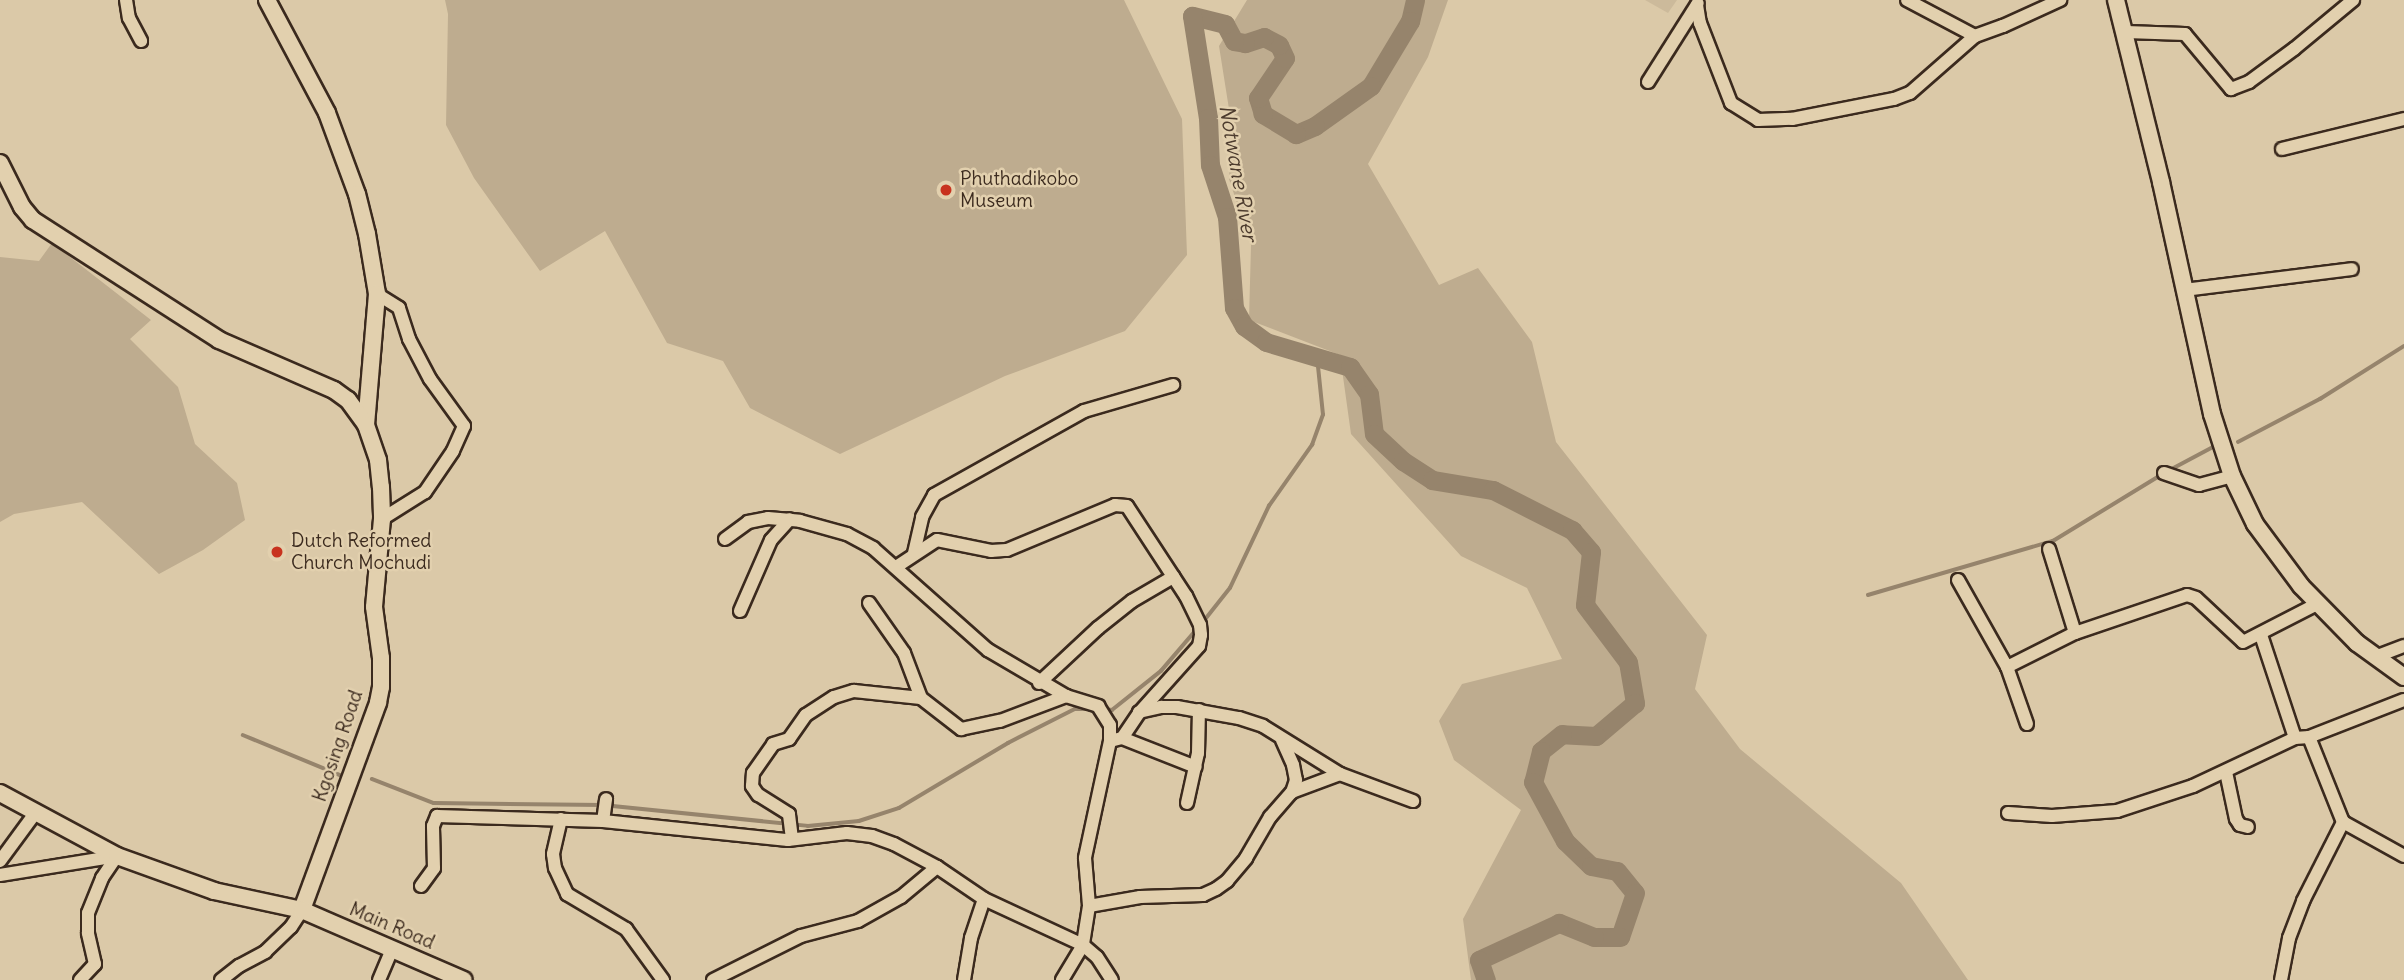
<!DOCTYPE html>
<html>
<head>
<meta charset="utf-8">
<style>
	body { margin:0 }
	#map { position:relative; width:2404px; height:980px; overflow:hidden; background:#dbc9a8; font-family:Delius,sans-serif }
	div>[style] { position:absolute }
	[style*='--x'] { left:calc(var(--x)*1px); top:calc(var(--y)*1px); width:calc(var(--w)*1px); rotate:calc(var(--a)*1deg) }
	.built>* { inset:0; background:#ccba9b }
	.green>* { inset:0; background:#beac8f }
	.stream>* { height:3.5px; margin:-1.75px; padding:0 1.75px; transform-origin:1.75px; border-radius:1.75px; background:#96846c }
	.river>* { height:19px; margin:-9.5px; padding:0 9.5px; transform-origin:9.5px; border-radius:9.5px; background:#96846c }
	.roads { filter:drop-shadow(2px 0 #3b2a1e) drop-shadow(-2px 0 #3b2a1e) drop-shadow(0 2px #3b2a1e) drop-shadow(0 -2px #3b2a1e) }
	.minor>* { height:12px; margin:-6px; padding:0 6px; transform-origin:6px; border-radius:6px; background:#e2d0ae }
	.tertiary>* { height:16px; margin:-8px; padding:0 8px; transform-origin:8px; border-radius:8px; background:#e2d0ae }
	.dots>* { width:19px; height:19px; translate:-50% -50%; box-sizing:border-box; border:4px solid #e2d0ae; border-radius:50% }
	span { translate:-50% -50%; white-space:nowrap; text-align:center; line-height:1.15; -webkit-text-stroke:5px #e2d0ae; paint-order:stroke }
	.poi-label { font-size:19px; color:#3b2a1e }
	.left { translate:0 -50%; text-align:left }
	.street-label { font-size:19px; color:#3b2a1e }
	.water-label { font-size:21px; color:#4d3c2e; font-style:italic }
</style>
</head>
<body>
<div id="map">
	<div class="built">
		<i style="clip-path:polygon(1645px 0,1677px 0,1668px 13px)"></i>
	</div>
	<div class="green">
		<i style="clip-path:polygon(445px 0,1124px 0,1182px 119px,1187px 255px,1125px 331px,1005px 376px,840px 454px,750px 408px,723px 361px,667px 343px,605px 231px,540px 271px,474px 178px,446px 125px,448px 14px)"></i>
		<i style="clip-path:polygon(1247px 0,1448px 0,1428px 57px,1368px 164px,1439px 285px,1478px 268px,1532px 342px,1556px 442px,1707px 635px,1695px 689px,1740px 749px,1901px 883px,1968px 980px,1471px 980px,1463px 919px,1521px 810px,1454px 760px,1439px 721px,1462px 684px,1562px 659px,1527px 588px,1461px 556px,1351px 434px,1340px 355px,1249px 320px,1251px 245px,1229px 179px,1232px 128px,1219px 46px)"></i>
		<i style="clip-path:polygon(52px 243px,151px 320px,130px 339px,178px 387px,195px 444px,237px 483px,245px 520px,203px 550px,159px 574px,82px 502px,14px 514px,0 522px,0 257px,39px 261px)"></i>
	</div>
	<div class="stream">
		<i style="--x:2238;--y:442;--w:93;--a:-27.7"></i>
		<i style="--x:2320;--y:399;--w:99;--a:-32.2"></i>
		<i style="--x:2168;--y:471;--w:49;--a:-28.1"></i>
		<i style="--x:1868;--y:595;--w:193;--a:-16.3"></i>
		<i style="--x:2053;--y:541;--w:127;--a:-31.4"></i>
		<i style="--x:1203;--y:622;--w:43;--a:-51.5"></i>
		<i style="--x:1230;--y:588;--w:91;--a:-64.6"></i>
		<i style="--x:1269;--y:506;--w:75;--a:-54.8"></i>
		<i style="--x:1312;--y:445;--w:32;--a:-70"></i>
		<i style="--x:1323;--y:415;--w:58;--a:-95.9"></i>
		<i style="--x:1103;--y:709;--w:9;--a:6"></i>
		<i style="--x:1112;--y:710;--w:63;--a:-38.5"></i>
		<i style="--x:1161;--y:671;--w:54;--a:-49.5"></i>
		<i style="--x:243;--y:735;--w:110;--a:22.4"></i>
		<i style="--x:372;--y:779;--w:66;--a:21.2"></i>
		<i style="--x:434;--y:803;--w:169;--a:0.7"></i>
		<i style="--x:603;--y:805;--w:206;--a:5.8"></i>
		<i style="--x:808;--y:826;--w:51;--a:-5.6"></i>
		<i style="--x:859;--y:821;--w:42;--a:-18"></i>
		<i style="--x:899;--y:808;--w:127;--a:-30.8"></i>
		<i style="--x:1008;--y:743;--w:75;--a:-26.9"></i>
		<i style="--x:1075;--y:709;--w:17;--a:0"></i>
	</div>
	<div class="river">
		<i style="--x:1415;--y:0;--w:22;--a:103"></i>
		<i style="--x:1410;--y:21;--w:76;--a:121"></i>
		<i style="--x:1371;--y:86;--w:69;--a:144.5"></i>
		<i style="--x:1315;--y:126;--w:21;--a:157"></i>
		<i style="--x:1296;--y:134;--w:39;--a:-149"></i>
		<i style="--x:1263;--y:114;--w:17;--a:-107"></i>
		<i style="--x:1258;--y:98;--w:48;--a:-56"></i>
		<i style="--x:1285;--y:58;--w:14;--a:-115"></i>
		<i style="--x:1279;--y:45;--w:17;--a:-152"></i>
		<i style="--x:1264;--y:37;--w:20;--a:162"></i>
		<i style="--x:1245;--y:43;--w:11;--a:-170"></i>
		<i style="--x:1234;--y:41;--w:19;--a:-118"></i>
		<i style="--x:1225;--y:24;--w:34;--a:-166"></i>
		<i style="--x:1192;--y:16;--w:103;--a:81.1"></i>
		<i style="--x:1208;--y:118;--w:47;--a:87.6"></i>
		<i style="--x:1210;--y:165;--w:55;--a:71.9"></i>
		<i style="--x:1227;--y:217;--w:91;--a:85.6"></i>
		<i style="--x:1234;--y:308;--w:21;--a:61"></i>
		<i style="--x:1244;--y:326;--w:27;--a:36"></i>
		<i style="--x:1266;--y:342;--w:88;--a:16.6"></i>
		<i style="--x:1350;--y:367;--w:33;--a:55"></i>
		<i style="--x:1369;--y:394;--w:40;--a:82.9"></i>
		<i style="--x:1374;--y:434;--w:40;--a:43"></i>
		<i style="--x:1403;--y:461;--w:35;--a:33"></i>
		<i style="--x:1432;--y:480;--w:62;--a:9.3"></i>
		<i style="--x:1493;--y:490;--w:89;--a:26.9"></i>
		<i style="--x:1572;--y:530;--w:29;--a:49"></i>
		<i style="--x:1591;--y:552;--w:53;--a:96.5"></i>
		<i style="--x:1585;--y:605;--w:71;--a:53"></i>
		<i style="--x:1628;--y:662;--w:42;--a:80.3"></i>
		<i style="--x:1635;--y:703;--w:51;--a:139.8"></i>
		<i style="--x:1596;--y:736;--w:34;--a:-177"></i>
		<i style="--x:1562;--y:734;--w:27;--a:141"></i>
		<i style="--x:1541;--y:751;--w:32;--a:104"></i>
		<i style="--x:1533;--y:782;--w:67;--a:61.5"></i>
		<i style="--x:1565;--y:841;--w:36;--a:44"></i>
		<i style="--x:1591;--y:866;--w:26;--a:11"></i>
		<i style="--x:1617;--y:871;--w:28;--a:51"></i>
		<i style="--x:1635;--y:893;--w:46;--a:108.8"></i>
		<i style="--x:1620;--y:937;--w:26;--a:180"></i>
		<i style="--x:1594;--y:937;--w:38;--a:-158"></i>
		<i style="--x:1559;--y:923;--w:88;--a:155.2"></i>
		<i style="--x:1479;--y:960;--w:21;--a:71"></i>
	</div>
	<div class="roads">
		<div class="minor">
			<i style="--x:126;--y:0;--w:18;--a:81"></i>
			<i style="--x:129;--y:18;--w:26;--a:62"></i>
			<i style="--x:1907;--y:0;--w:77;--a:27.9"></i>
			<i style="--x:1975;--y:36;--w:30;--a:-20"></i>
			<i style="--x:2003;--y:26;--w:63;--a:-24.5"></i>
			<i style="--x:1697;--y:5;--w:18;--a:81"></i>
			<i style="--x:1700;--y:23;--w:86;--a:68.8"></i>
			<i style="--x:1731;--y:103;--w:32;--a:32"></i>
			<i style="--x:1758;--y:120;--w:34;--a:-2"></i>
			<i style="--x:1792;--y:119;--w:104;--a:-11.1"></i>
			<i style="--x:1894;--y:99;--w:17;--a:-21"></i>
			<i style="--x:1910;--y:93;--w:86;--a:-41.2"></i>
			<i style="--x:2126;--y:32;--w:59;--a:1.9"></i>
			<i style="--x:2185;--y:34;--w:72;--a:50.1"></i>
			<i style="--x:2231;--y:89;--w:19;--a:-21"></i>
			<i style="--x:2249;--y:82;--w:56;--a:-36.3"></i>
			<i style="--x:2294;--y:49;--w:77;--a:-39.7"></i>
			<i style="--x:1648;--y:82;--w:93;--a:-57.7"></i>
			<i style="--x:2282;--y:149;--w:126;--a:-13.8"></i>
			<i style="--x:2184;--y:290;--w:169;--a:-7.1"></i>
			<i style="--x:377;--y:294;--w:26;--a:32"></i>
			<i style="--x:399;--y:308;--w:33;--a:72"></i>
			<i style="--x:409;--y:339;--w:45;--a:62.3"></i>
			<i style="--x:430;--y:379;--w:58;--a:54.1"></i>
			<i style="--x:464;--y:426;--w:27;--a:114"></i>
			<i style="--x:453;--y:451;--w:50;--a:124.3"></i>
			<i style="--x:425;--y:492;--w:51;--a:147.9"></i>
			<i style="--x:2164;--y:473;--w:37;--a:19"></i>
			<i style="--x:2199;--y:485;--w:34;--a:-15"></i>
			<i style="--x:725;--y:539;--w:29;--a:-36"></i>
			<i style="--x:748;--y:522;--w:20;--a:-11"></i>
			<i style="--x:768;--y:518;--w:32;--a:5"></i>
			<i style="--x:800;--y:521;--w:49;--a:15.5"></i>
			<i style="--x:847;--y:534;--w:30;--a:28"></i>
			<i style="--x:873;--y:548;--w:154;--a:41.6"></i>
			<i style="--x:988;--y:650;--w:91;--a:30.5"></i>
			<i style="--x:2049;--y:549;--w:88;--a:72.8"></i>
			<i style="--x:914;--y:553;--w:37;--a:-77"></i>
			<i style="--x:922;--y:517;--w:25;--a:-61"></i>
			<i style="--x:934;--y:495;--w:172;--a:-29.2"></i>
			<i style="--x:1084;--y:411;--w:93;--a:-16.3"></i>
			<i style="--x:896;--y:567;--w:49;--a:-33.4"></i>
			<i style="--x:937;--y:540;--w:55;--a:11.5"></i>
			<i style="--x:991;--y:551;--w:16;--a:-4"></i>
			<i style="--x:1007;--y:550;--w:117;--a:-22.6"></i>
			<i style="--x:1115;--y:505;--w:12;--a:5"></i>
			<i style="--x:1127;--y:506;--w:108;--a:56.8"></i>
			<i style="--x:1186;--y:596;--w:32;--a:64"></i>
			<i style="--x:1200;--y:625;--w:10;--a:84"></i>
			<i style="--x:1201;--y:635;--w:11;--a:100"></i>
			<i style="--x:1199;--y:646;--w:90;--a:131.8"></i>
			<i style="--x:1139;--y:713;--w:30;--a:124"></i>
			<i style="--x:1122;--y:738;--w:12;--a:166"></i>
			<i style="--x:1958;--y:580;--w:100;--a:60.6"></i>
			<i style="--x:869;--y:603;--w:61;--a:55"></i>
			<i style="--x:904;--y:653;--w:48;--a:69.3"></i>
			<i style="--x:740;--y:611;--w:77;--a:-66.4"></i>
			<i style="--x:771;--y:540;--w:28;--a:-48"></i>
			<i style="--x:2261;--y:635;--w:108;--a:71.7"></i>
			<i style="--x:2375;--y:657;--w:31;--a:-21"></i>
			<i style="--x:1039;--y:683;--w:81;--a:-43"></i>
			<i style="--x:1098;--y:628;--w:43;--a:-38.5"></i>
			<i style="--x:1132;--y:601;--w:48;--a:-30.3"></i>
			<i style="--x:1139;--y:712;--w:23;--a:-13"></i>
			<i style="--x:1161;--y:707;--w:16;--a:0"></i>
			<i style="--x:1177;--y:707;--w:63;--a:10.1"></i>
			<i style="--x:1239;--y:718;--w:25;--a:18"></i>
			<i style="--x:1263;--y:726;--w:91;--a:31.9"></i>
			<i style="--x:1340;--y:774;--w:78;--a:20.3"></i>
			<i style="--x:2027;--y:724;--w:60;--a:-109.3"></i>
			<i style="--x:2007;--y:667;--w:76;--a:-26.6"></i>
			<i style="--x:2075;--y:633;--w:118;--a:-18.7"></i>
			<i style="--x:2187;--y:595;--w:9;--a:18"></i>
			<i style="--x:2196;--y:598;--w:64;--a:43.1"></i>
			<i style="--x:2243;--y:642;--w:83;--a:-27.2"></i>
			<i style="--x:2309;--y:737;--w:92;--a:68.2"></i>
			<i style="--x:2343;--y:822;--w:70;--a:29.1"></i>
			<i style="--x:1122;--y:738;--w:79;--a:21.4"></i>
			<i style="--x:1282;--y:740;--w:27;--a:66"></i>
			<i style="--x:1293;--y:765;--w:15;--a:79"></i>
			<i style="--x:1296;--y:780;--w:13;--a:108"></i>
			<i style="--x:2226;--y:772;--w:48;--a:78"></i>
			<i style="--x:2236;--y:819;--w:7;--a:56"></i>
			<i style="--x:2240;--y:825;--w:8;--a:14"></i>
			<i style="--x:1187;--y:803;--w:51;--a:-77.6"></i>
			<i style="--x:1198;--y:753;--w:43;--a:-88.7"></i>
			<i style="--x:2008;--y:813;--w:44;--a:3.9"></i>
			<i style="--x:2052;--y:816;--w:65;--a:-4.4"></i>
			<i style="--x:2117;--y:811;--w:80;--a:-18.2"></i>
			<i style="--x:2193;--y:786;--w:113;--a:-25.2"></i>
			<i style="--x:2295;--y:738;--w:14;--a:-4"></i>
			<i style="--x:2309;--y:737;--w:102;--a:-21.3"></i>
			<i style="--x:561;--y:819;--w:36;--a:103"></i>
			<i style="--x:553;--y:854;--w:14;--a:82"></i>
			<i style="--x:555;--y:868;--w:29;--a:65"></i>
			<i style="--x:567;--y:894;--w:69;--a:30.7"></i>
			<i style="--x:626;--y:929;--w:63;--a:54"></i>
			<i style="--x:603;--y:821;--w:22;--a:-82"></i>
			<i style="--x:792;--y:839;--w:25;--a:-97"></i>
			<i style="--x:789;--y:814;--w:36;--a:-148"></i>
			<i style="--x:758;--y:795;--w:11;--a:-124"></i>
			<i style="--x:752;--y:786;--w:13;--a:-86"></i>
			<i style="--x:753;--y:773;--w:35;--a:-55"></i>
			<i style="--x:773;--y:744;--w:17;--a:-17"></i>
			<i style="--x:789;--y:739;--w:29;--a:-55"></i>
			<i style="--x:806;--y:715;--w:33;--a:-33"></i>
			<i style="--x:834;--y:697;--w:21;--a:-17"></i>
			<i style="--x:854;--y:691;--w:67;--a:6"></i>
			<i style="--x:921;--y:698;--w:51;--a:37.8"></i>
			<i style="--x:961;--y:729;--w:40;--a:-12"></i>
			<i style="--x:1000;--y:721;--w:71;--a:-20.7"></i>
			<i style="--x:1066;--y:696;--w:34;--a:17"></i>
			<i style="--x:1098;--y:706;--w:22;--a:58"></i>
			<i style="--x:1110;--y:725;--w:16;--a:90"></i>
			<i style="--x:1110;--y:741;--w:120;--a:102.1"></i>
			<i style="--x:1085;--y:858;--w:48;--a:85.2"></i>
			<i style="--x:1089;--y:906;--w:39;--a:99"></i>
			<i style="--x:1083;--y:945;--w:41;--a:121"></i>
			<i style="--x:0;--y:861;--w:61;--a:-53.7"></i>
			<i style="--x:0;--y:875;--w:119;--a:-9.2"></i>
			<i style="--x:421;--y:886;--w:22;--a:-54"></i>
			<i style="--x:434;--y:868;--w:42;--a:-91.4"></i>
			<i style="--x:433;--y:826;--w:11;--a:-68"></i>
			<i style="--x:437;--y:816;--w:166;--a:1.7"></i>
			<i style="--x:603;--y:821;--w:186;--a:5.9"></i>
			<i style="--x:788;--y:840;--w:59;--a:-6.8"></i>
			<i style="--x:847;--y:833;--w:25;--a:7"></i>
			<i style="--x:872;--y:836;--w:23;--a:20"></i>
			<i style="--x:894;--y:844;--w:49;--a:28.1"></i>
			<i style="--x:937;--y:867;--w:57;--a:34.2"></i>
			<i style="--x:984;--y:899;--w:109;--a:24.9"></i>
			<i style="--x:1083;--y:945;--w:18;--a:41"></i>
			<i style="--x:1097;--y:957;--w:27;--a:57"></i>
			<i style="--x:1089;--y:906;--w:52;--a:-10"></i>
			<i style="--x:1140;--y:897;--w:63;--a:-1.8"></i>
			<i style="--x:1203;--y:895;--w:14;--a:-25"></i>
			<i style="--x:1216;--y:889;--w:14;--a:-36"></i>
			<i style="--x:1227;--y:881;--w:30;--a:-50"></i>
			<i style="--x:1246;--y:858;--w:48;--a:-59.7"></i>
			<i style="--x:1270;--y:817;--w:33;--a:-49"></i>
			<i style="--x:1292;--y:792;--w:51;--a:-20.6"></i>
			<i style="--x:80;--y:980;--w:22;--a:-47"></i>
			<i style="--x:95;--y:964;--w:32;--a:-103"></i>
			<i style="--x:88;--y:933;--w:20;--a:-90"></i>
			<i style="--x:88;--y:913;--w:38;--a:-68"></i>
			<i style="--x:102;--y:878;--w:27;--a:-56"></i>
			<i style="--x:221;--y:980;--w:23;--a:-38"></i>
			<i style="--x:239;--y:966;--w:30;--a:-28"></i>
			<i style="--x:265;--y:952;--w:36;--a:-44"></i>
			<i style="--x:291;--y:927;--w:20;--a:-57"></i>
			<i style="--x:379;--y:980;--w:34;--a:-67"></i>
			<i style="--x:713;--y:980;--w:98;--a:-26.6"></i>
			<i style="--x:801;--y:936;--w:59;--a:-14.7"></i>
			<i style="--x:858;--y:921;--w:49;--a:-29.2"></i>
			<i style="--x:901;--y:897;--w:47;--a:-39.8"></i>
			<i style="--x:964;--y:980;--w:43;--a:-80.5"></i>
			<i style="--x:971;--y:938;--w:41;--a:-71.6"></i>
			<i style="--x:2281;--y:980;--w:43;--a:-79.2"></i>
			<i style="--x:2289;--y:938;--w:40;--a:-69"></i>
			<i style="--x:2303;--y:901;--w:89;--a:-63.1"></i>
		</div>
		<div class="tertiary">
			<i style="--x:267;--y:0;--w:128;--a:62"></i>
			<i style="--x:327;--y:113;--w:86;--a:69.7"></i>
			<i style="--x:357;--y:194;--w:41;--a:76"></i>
			<i style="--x:367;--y:234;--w:61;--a:80.5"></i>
			<i style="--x:377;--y:294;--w:131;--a:94.8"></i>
			<i style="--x:2116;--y:0;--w:187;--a:76.1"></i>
			<i style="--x:2161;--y:182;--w:238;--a:77.6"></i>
			<i style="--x:2212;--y:414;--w:65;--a:72.1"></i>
			<i style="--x:2232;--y:476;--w:53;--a:64.4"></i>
			<i style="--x:2255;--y:524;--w:77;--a:53.4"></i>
			<i style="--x:2301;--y:586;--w:80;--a:45.5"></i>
			<i style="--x:2357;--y:643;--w:58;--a:35.9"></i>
			<i style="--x:0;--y:163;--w:49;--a:63.4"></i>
			<i style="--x:22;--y:207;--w:17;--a:50"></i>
			<i style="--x:33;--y:220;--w:221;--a:32.8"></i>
			<i style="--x:219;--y:340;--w:125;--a:23.5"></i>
			<i style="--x:334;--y:390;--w:17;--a:36"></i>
			<i style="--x:348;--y:400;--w:31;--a:54"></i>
			<i style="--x:366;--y:425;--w:37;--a:71"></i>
			<i style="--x:378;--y:460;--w:27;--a:84"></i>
			<i style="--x:381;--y:487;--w:32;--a:88"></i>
			<i style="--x:382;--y:519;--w:88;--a:95.2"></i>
			<i style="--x:374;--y:607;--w:51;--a:82.2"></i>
			<i style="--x:381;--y:658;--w:29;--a:90"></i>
			<i style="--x:381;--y:687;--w:16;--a:101"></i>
			<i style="--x:378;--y:703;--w:221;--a:110.2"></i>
			<i style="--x:0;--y:793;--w:133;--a:28.3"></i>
			<i style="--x:117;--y:856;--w:103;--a:19.8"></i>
			<i style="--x:214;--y:891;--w:90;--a:12.2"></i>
			<i style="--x:302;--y:910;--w:176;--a:23.4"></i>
		</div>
	</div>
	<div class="dots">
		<i style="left:946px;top:190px;background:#c8321e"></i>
		<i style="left:277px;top:552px;background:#c8321e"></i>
	</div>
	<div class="poi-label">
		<span class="left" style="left:960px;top:190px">Phuthadikobo<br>Museum</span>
		<span class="left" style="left:291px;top:552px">Dutch Reformed<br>Church Mochudi</span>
	</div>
	<div class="street-label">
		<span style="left:338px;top:746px;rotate:-71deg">Kgosing Road</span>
		<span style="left:392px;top:926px;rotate:23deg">Main Road</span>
	</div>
	<div class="water-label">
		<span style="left:1238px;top:173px;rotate:80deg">Notwane River</span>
	</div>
</div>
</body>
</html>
